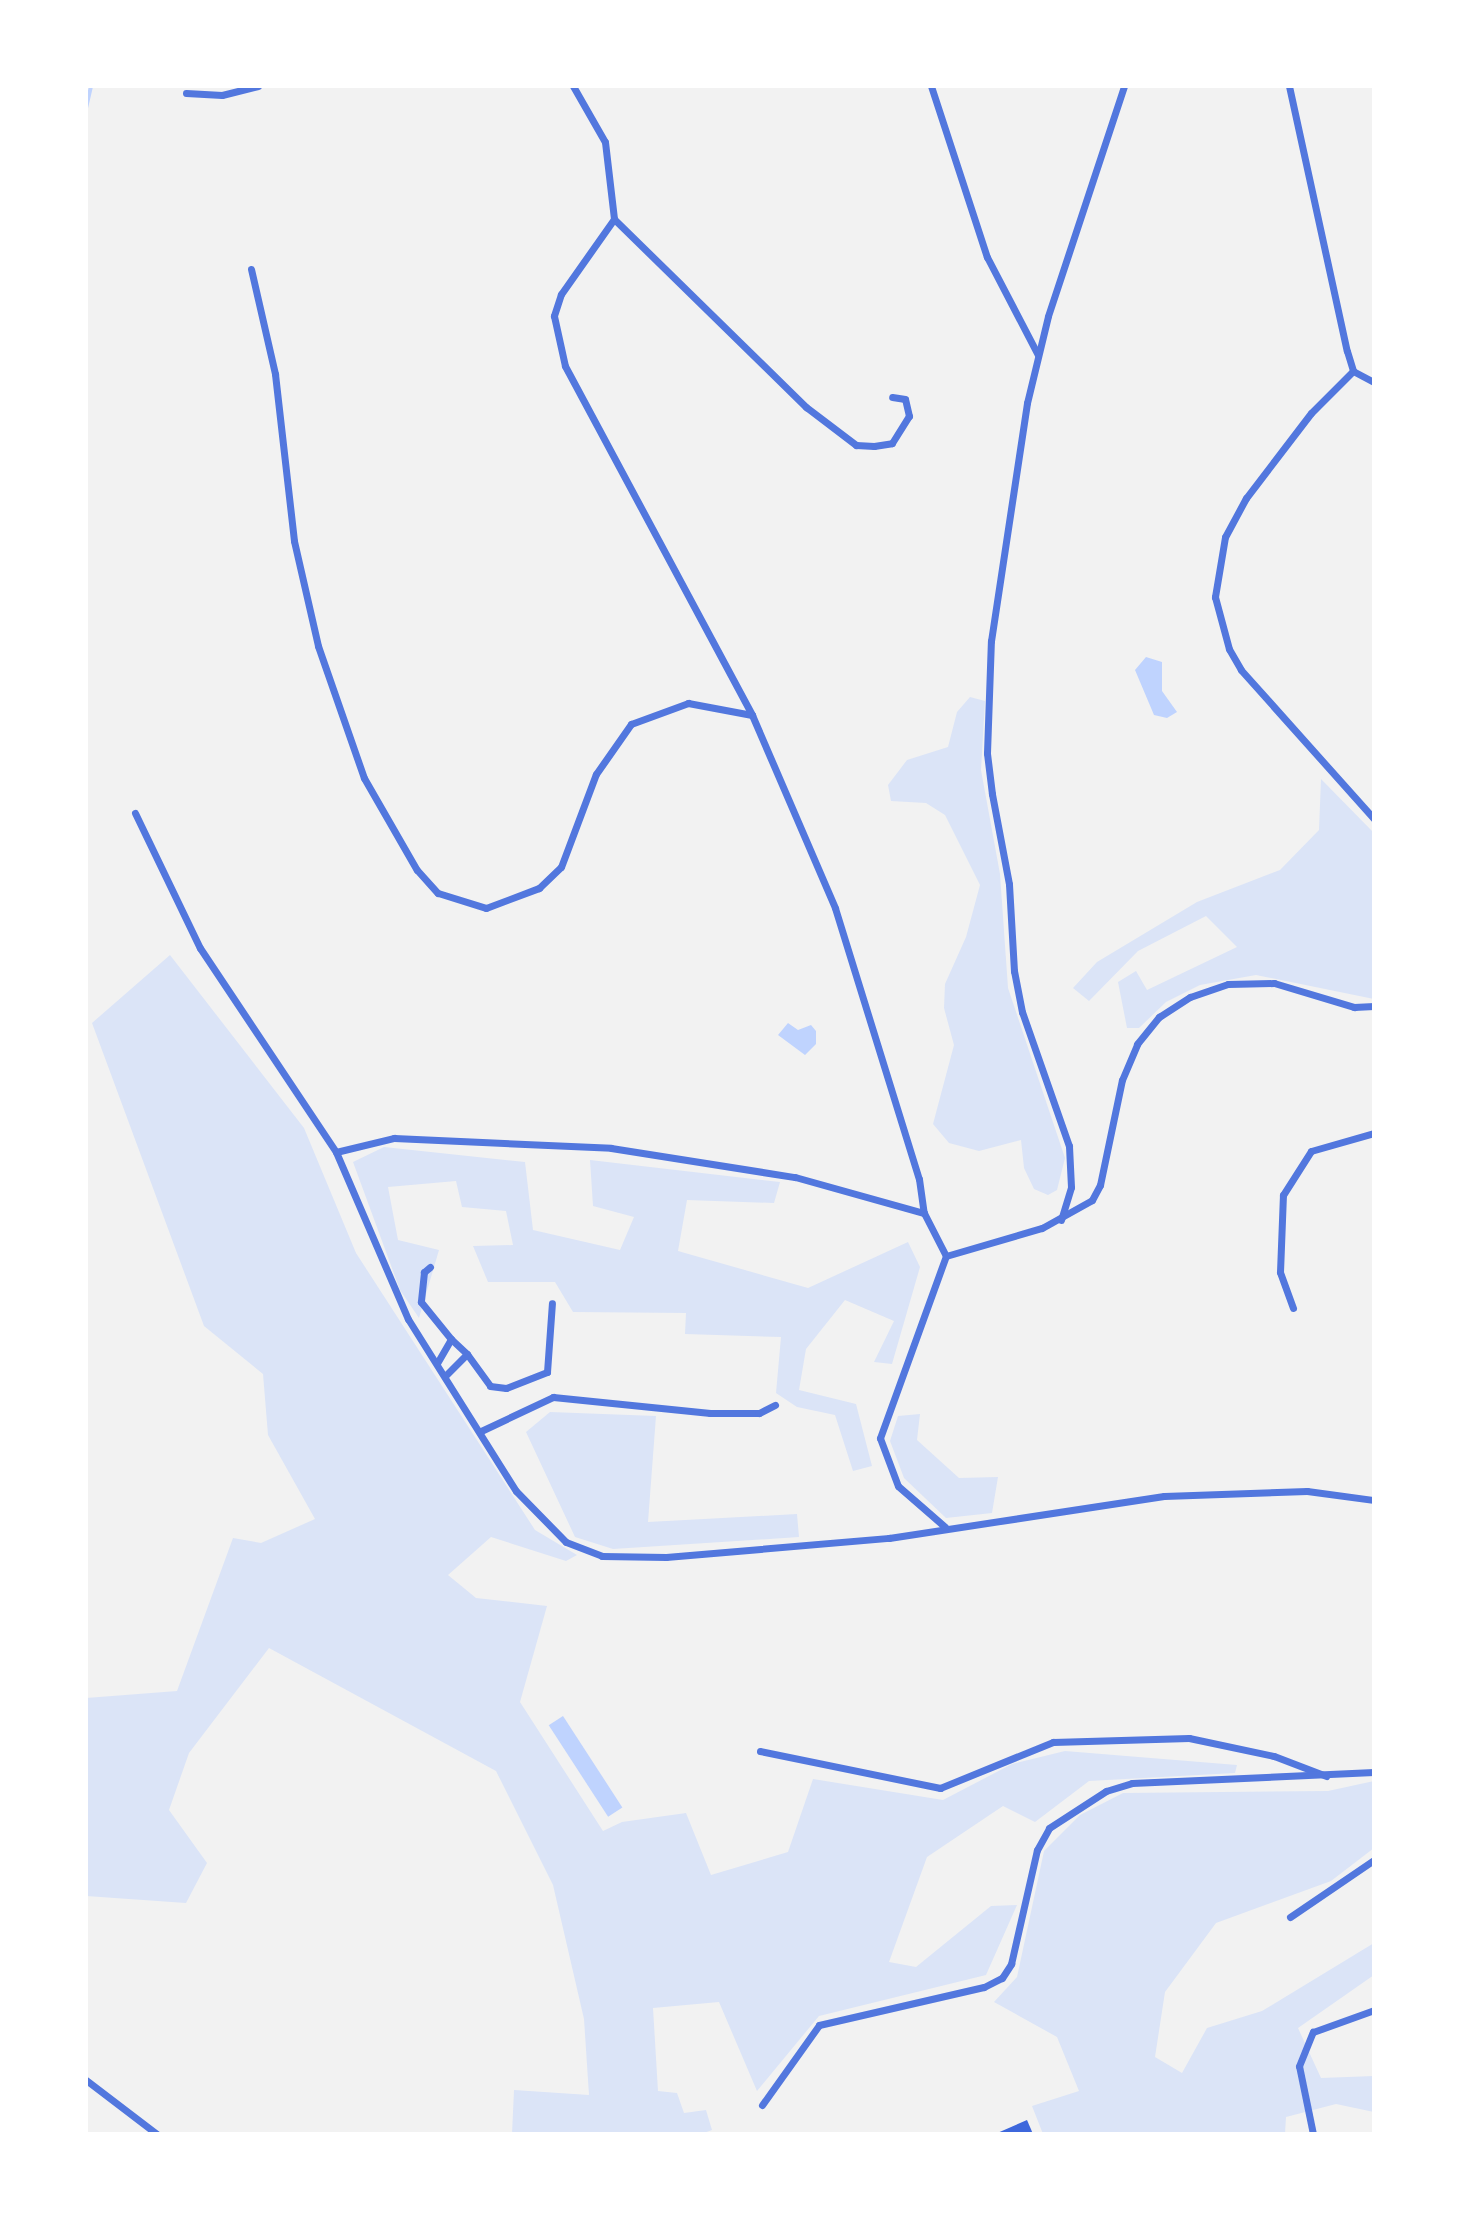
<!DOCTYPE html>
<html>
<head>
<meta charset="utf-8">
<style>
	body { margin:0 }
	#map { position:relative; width:1460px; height:2220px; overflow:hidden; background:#f2f2f2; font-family:Quicksand,sans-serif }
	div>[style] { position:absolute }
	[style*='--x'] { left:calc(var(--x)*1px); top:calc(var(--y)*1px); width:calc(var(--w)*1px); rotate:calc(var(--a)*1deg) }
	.green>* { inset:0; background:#dbe4f7 }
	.water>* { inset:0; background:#bfd3fe; transform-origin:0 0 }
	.stream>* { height:4px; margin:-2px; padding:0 2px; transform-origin:2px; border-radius:2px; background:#bfd3fe }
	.building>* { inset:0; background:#3d67dc }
	.minor>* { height:7px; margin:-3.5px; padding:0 3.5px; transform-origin:3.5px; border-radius:3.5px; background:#5277de }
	span { translate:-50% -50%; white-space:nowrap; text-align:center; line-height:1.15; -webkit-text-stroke:7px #fff; paint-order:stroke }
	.frame { position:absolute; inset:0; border:88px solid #fff; pointer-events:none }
</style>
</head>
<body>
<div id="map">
	<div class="green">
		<i style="clip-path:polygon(970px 697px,985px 701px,981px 770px,1000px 874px,1008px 988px,1065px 1158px,1057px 1190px,1048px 1195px,1034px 1189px,1024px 1168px,1021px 1140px,979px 1151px,949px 1143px,933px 1124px,954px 1045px,944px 1008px,945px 984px,966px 937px,980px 885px,945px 815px,926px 803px,891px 801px,888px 785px,907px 760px,948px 747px,957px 712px)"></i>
		<i style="clip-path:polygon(1321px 779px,1374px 833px,1374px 999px,1256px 975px,1200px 985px,1166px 1002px,1139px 1028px,1127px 1028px,1118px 982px,1136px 971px,1147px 990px,1237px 947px,1206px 916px,1138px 951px,1089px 1001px,1073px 988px,1097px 962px,1197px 902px,1280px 870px,1319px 830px)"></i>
		<i style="clip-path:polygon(170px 955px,304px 1128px,356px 1253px,535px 1530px,577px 1555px,566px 1561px,491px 1537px,448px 1575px,476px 1598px,547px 1606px,520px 1702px,603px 1831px,622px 1822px,686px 1813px,711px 1875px,788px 1852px,813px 1779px,943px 1800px,1012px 1764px,1065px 1751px,1237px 1765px,1235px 1773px,1089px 1781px,1035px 1822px,1003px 1806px,927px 1857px,889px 1962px,916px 1967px,991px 1906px,1017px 1905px,986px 1975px,819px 2016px,757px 2091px,719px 2002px,653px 2008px,658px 2091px,677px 2093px,684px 2113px,706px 2110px,712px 2130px,701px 2134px,512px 2134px,514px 2090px,589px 2095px,584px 2019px,553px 1885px,496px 1771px,269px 1648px,189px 1753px,169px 1810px,207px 1863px,186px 1903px,86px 1896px,86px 1698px,177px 1691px,233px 1538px,261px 1543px,315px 1519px,268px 1435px,263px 1374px,204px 1326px,92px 1023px)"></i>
		<i style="clip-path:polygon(384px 1147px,525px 1162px,533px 1230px,620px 1250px,634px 1217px,593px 1206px,590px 1160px,780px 1182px,774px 1203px,687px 1200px,678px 1251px,808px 1288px,908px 1242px,920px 1267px,892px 1364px,874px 1362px,894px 1321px,845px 1300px,806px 1349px,799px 1390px,856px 1404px,872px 1466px,853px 1471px,835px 1415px,797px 1407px,776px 1393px,781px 1337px,685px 1334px,686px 1313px,573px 1312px,555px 1282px,488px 1282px,473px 1246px,513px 1245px,506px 1211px,462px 1207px,456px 1181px,388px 1187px,398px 1240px,439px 1250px,419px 1318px,400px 1290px,353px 1162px)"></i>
		<i style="clip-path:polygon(550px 1412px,656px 1416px,648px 1522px,797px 1514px,799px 1537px,613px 1549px,575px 1537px,526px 1432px)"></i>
		<i style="clip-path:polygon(920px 1414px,917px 1440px,959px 1478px,998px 1477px,992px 1513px,946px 1518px,904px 1478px,890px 1441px,898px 1416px)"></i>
		<i style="clip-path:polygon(1374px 1781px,1374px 1848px,1331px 1881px,1216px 1923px,1165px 1992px,1155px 2057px,1182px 2073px,1207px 2028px,1262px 2011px,1374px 1943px,1374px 1975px,1298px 2028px,1321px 2078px,1374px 2076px,1374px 2112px,1336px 2104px,1286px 2117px,1285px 2134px,1043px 2134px,1032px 2106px,1079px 2091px,1057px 2037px,994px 2002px,1017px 1977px,1044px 1851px,1080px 1815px,1123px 1793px,1328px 1791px)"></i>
	</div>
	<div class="water">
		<i style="clip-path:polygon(1146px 657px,1162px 662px,1162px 691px,1177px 712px,1167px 718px,1154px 715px,1135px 670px)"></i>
		<i style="clip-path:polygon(788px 1023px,798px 1030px,811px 1025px,816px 1031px,816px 1044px,805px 1055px,778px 1035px)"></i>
		<i style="left:563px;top:1716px;width:109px;height:17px;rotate:57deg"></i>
	</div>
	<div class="stream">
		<i style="--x:86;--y:108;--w:23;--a:-77"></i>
	</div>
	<div class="building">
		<i style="clip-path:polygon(1027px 2120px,1033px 2134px,995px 2134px)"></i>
	</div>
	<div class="minor">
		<i style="--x:573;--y:86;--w:64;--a:60.3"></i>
		<i style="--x:605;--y:142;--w:78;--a:83.3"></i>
		<i style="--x:614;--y:219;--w:269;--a:44.4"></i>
		<i style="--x:806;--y:407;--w:63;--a:37.2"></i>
		<i style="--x:856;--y:445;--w:18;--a:3"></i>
		<i style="--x:874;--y:446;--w:18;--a:-9"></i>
		<i style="--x:892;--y:443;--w:32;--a:-58"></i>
		<i style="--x:909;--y:416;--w:17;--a:-103"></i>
		<i style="--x:905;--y:399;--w:13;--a:-171"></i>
		<i style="--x:931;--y:86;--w:180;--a:71.9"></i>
		<i style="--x:987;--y:257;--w:110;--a:62.5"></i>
		<i style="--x:1289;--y:86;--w:271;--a:77.7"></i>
		<i style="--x:1347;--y:351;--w:21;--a:73"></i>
		<i style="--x:1353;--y:371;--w:24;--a:28"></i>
		<i style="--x:186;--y:93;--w:36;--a:3"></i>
		<i style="--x:222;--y:95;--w:37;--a:-14"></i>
		<i style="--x:614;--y:219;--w:92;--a:125.2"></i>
		<i style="--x:561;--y:294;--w:23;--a:108"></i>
		<i style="--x:554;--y:316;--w:51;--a:77.6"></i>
		<i style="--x:565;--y:366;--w:396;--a:61.8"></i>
		<i style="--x:752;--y:715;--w:210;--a:66.7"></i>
		<i style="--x:835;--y:908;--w:284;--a:72.8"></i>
		<i style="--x:919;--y:1179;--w:34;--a:82"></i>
		<i style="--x:924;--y:1213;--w:48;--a:62.9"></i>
		<i style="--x:251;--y:269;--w:108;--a:77.1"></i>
		<i style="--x:275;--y:374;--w:168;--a:83.5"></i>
		<i style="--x:294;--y:541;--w:108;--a:77.1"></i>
		<i style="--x:318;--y:646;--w:140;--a:70.8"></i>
		<i style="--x:364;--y:778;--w:106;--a:60.1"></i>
		<i style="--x:417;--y:870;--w:31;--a:48"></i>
		<i style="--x:438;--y:893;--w:50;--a:17.4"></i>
		<i style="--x:486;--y:908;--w:57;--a:-20.7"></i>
		<i style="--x:539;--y:888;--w:30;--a:-44"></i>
		<i style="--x:561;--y:867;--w:99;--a:-69.4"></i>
		<i style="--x:596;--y:774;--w:61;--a:-55"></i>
		<i style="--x:631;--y:724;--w:61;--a:-20.2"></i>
		<i style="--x:688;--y:703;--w:65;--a:10.6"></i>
		<i style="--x:1353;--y:371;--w:59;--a:135"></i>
		<i style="--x:1311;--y:413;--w:107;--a:127.4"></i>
		<i style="--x:1246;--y:498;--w:44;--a:118.3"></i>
		<i style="--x:1225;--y:537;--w:61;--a:99.5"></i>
		<i style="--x:1215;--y:597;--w:54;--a:74.9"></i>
		<i style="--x:1229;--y:649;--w:24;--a:60"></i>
		<i style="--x:1241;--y:670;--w:200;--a:48.2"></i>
		<i style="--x:135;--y:813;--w:150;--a:64.3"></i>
		<i style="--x:200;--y:948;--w:245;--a:56.3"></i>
		<i style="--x:336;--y:1152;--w:182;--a:66.7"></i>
		<i style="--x:408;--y:1319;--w:203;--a:57.9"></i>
		<i style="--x:516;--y:1491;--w:71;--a:45.6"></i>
		<i style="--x:566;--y:1542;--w:39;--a:21"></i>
		<i style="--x:602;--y:1556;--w:64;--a:0.9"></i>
		<i style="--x:666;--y:1557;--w:224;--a:-4.9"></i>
		<i style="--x:889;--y:1538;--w:278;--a:-8.7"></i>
		<i style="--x:1164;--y:1496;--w:143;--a:-2"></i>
		<i style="--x:1307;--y:1491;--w:68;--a:7.7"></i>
		<i style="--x:336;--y:1152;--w:60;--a:-13.6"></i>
		<i style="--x:394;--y:1138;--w:217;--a:2.6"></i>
		<i style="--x:611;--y:1148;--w:186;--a:9"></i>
		<i style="--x:795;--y:1177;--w:134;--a:15.6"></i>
		<i style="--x:1061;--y:1220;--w:34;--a:-73"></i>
		<i style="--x:1071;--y:1187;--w:41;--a:-92.8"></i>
		<i style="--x:1069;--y:1146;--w:142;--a:-109.3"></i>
		<i style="--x:1022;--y:1012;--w:42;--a:-101"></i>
		<i style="--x:1014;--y:971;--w:87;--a:-93.3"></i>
		<i style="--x:1009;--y:884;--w:92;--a:-100.7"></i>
		<i style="--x:992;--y:794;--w:41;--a:-97"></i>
		<i style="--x:987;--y:753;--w:112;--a:-88"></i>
		<i style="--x:991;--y:641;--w:241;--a:-81.4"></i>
		<i style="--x:1027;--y:403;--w:89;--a:-76.4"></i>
		<i style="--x:1048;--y:316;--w:242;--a:-71.7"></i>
		<i style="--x:430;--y:1267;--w:8;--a:140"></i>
		<i style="--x:424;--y:1272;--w:30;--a:96"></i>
		<i style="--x:421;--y:1302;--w:48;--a:51"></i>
		<i style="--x:451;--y:1339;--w:28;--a:120"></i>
		<i style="--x:1293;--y:1308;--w:38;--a:-110"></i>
		<i style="--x:1280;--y:1272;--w:77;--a:-87.8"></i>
		<i style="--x:1283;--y:1195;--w:52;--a:-57.5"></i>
		<i style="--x:1311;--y:1151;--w:66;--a:-15.9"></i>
		<i style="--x:451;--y:1339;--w:22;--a:43"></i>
		<i style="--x:445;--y:1376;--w:31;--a:-45"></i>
		<i style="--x:467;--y:1354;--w:39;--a:54"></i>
		<i style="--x:490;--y:1386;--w:16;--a:7"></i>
		<i style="--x:506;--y:1388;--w:44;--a:-21.3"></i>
		<i style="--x:547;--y:1372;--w:69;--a:-85.9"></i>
		<i style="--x:481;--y:1431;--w:80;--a:-25.3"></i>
		<i style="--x:553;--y:1397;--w:158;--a:5.8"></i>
		<i style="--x:710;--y:1413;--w:49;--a:0"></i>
		<i style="--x:759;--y:1413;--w:18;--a:-27"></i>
		<i style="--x:945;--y:1527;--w:62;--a:-138.9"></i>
		<i style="--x:898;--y:1486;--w:51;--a:-110.6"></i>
		<i style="--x:880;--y:1438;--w:194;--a:-70.1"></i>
		<i style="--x:946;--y:1256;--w:100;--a:-16.3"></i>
		<i style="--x:1042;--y:1228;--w:57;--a:-29.2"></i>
		<i style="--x:1092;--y:1200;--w:17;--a:-62"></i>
		<i style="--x:1100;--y:1185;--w:107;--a:-78.2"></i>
		<i style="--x:1122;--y:1080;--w:39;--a:-67"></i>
		<i style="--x:1137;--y:1044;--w:35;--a:-51"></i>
		<i style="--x:1159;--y:1017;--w:37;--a:-33"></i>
		<i style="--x:1190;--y:997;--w:40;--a:-18.9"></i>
		<i style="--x:1228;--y:984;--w:46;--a:-1.2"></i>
		<i style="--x:1274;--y:983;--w:84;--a:16.7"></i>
		<i style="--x:1354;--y:1007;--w:20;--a:-3"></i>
		<i style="--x:760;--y:1751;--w:184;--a:11.6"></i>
		<i style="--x:940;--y:1788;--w:122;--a:-22.2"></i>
		<i style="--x:1053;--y:1742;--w:136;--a:-1.7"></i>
		<i style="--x:1189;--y:1738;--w:87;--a:12"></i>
		<i style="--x:1274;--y:1756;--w:56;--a:21"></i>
		<i style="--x:1290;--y:1917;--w:102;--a:-34.2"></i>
		<i style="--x:86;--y:2080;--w:89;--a:37.3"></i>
		<i style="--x:762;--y:2105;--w:98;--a:-54.5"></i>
		<i style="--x:819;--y:2025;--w:169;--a:-13"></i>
		<i style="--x:984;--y:1987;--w:20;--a:-27"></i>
		<i style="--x:1002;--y:1978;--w:17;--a:-57"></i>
		<i style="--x:1011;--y:1964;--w:117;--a:-77.2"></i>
		<i style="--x:1037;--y:1850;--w:25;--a:-61"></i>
		<i style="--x:1049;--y:1828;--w:68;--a:-33"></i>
		<i style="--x:1106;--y:1791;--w:27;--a:-17"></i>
		<i style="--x:1132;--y:1783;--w:242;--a:-2.6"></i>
		<i style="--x:1313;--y:2134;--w:69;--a:-101.6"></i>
		<i style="--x:1299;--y:2066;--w:37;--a:-68"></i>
		<i style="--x:1313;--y:2032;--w:65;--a:-19.8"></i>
	</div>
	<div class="frame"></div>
</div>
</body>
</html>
